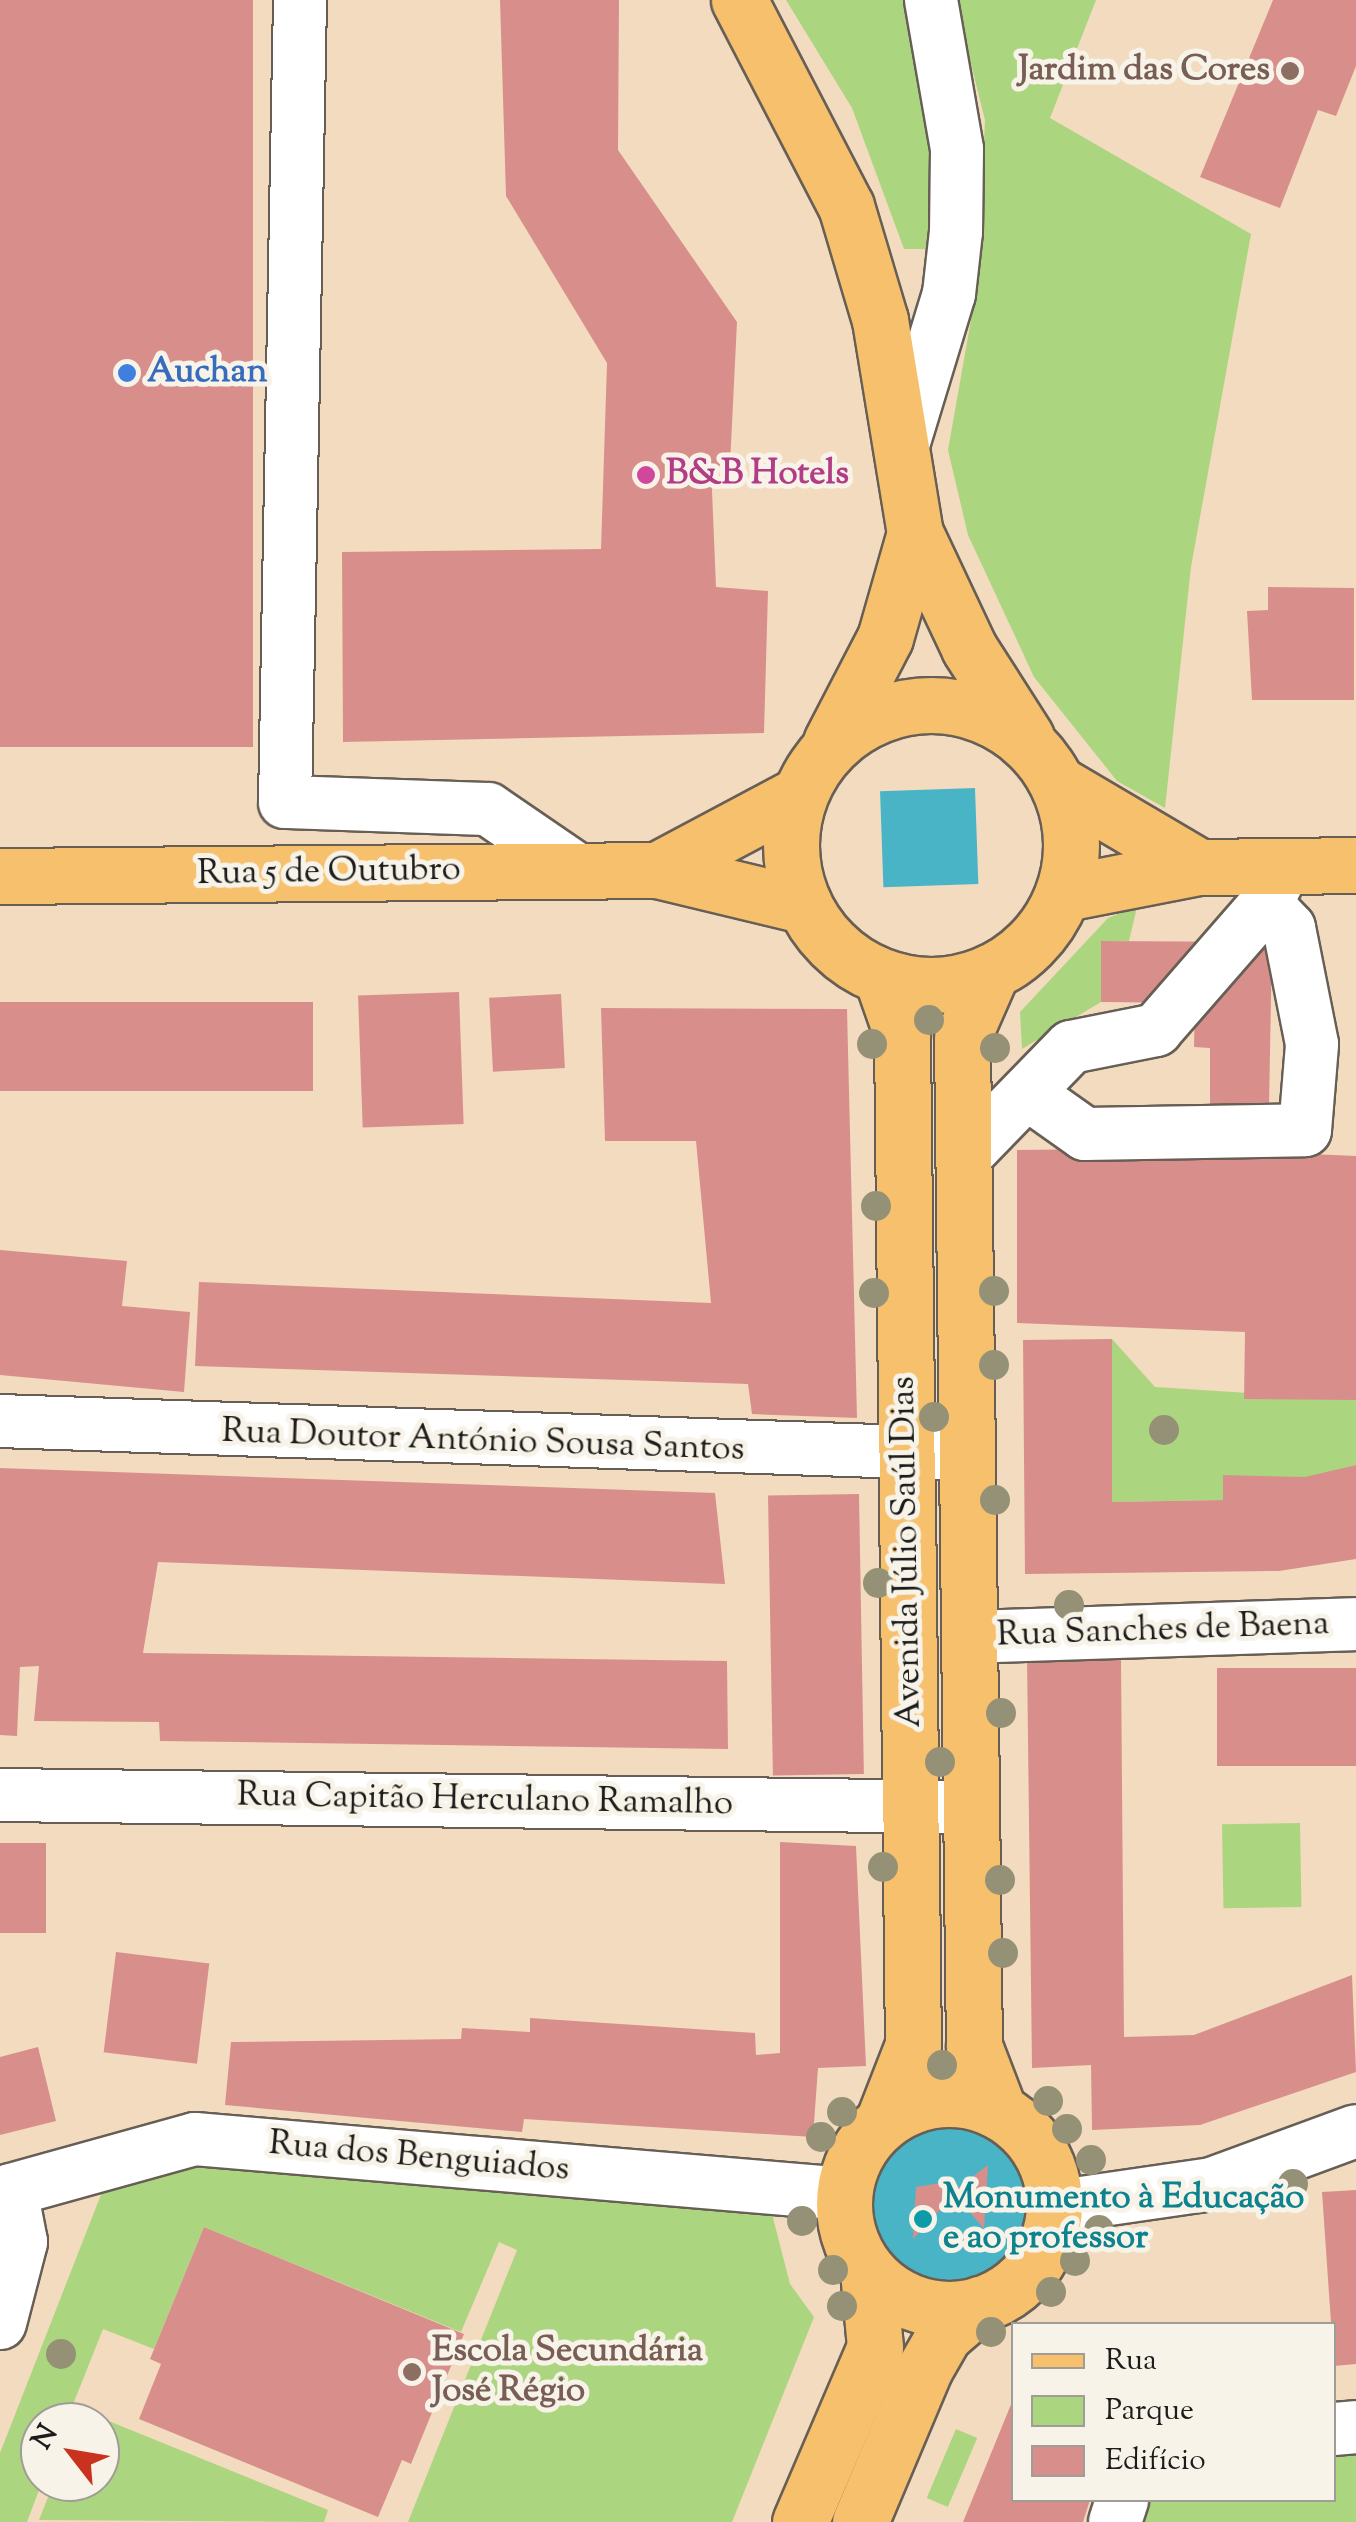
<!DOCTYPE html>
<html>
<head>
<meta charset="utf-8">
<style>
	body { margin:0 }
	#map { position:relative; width:1356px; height:2522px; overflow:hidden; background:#f3dbbf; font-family:"Sorts Mill Goudy",serif }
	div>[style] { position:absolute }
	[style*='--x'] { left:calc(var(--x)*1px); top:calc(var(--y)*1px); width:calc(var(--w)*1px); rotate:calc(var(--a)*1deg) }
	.green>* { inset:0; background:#acd580; transform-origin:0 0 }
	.water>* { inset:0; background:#4ab4c7; transform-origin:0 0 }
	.round { border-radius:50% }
	.building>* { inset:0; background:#d88f8b; transform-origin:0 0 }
	.roads { filter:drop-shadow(2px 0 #675f55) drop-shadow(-2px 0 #675f55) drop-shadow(0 2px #675f55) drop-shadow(0 -2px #675f55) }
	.minor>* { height:52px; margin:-26px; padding:0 26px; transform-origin:26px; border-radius:26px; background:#fff }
	.major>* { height:55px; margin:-27.5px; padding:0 27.5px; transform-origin:27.5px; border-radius:27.5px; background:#f7c06c }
	.major>.ring { margin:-27.5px; padding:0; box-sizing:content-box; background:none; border:55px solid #f7c06c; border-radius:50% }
	.trees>* { width:30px; height:30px; margin:-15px; border-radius:50%; background:#949176 }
	.dots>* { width:28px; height:28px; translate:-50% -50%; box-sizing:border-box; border:5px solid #f7f3e8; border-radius:50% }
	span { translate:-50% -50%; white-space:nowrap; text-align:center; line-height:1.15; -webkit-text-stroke:10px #f7f3e8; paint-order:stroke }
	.education-label { font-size:35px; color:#785e54; font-weight:700 }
	.right { translate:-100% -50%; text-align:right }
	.left { translate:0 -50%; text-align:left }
	.shop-label { font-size:35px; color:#366cbe; font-weight:700 }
	.hotel-label { font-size:35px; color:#b23c85; font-weight:700 }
	.street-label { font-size:35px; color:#1c1c1c }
	.culture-label { font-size:35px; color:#0d838f; font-weight:700 }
	.legend { position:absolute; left:1011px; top:2322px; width:325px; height:180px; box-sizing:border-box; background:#f7f3e8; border:2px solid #9f9d96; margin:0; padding:12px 18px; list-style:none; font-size:30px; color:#1c1c1c }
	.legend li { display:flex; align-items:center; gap:20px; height:50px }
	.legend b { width:50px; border:2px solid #9f9d96 }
	.north { position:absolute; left:20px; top:2402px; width:100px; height:100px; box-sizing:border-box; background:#f7f3e8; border:2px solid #9f9d96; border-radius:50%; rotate:301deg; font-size:28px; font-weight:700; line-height:40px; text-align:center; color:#1c1c1c }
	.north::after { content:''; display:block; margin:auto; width:35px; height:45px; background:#c8321e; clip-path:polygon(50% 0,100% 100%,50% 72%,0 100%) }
</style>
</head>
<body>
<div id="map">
	<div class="green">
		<i style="clip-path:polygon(786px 0,906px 0,936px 144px,929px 249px,904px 249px,852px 108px)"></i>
		<i style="clip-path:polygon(955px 0,1096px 0,1050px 118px,1251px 234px,1191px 567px,1165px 808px,1117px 781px,1034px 677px,968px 535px,948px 450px,978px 280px,985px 120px)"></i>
		<i style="clip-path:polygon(1137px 907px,1129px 941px,1101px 941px,1101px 1002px,1022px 1049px,1020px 1012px,1108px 918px)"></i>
		<i style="clip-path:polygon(1112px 1339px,1155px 1387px,1356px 1400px,1356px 1465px,1223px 1500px,1112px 1502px)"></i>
		<i style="left:1300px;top:1823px;width:84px;height:78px;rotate:89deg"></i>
		<i style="clip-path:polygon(200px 2165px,772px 2214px,790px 2284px,814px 2317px,732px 2522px,408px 2522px,517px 2250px,499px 2242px,461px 2332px,204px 2227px,154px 2349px,103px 2329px,66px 2422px,40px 2422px,42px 2482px,27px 2522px,0 2522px,0 2453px,102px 2192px,163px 2168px)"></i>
		<i style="clip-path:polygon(84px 2411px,328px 2510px,324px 2522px,39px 2520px,54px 2482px,100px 2482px,100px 2422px,79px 2422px)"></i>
		<i style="left:956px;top:2429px;width:23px;height:75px;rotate:23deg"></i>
		<i style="clip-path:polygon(1356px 2450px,1356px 2522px,1124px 2522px,1133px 2500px,1334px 2500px,1334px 2451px)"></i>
	</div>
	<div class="water">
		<i style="left:975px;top:788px;width:96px;height:95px;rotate:88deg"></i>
		<i class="round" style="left:867px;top:2124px;width:162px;height:162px"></i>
	</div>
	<div class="building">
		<i style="left:0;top:0;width:253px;height:747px"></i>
		<i style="clip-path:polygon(500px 0,619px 0,618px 150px,737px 322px,730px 465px,711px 466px,716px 587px,768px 591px,764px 733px,343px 742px,342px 552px,601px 549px,607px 363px,506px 196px)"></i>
		<i style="clip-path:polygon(1273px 0,1356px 0,1356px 66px,1336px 116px,1318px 110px,1280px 208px,1200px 177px)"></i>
		<i style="clip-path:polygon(1268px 587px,1354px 588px,1354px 700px,1252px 700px,1247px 611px,1268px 610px)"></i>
		<i style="clip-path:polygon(1101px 941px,1272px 942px,1269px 1108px,1222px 1150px,1356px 1156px,1356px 1400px,1244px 1399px,1245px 1332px,1017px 1323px,1017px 1150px,1101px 1149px,1101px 1106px,1210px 1107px,1210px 1048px,1194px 1047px,1195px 1003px,1101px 1002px)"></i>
		<i style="left:459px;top:992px;width:132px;height:101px;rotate:88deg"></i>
		<i style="left:561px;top:994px;width:74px;height:72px;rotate:87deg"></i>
		<i style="left:0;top:1002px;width:313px;height:89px"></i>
		<i style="clip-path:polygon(601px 1008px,847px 1009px,857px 1418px,752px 1414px,748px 1384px,195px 1366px,199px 1282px,711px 1303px,696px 1141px,605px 1141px)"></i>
		<i style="clip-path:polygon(0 1250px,127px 1261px,122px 1306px,190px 1312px,184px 1392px,0 1375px)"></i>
		<i style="clip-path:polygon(1112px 1339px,1112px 1502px,1223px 1500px,1223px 1475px,1305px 1477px,1356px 1465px,1356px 1559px,1279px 1571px,1025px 1574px,1023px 1340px)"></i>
		<i style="clip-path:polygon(0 1468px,715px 1493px,725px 1584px,158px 1562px,143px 1653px,727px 1661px,728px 1749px,160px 1741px,159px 1722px,34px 1721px,39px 1666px,20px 1667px,17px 1736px,0 1735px)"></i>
		<i style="left:859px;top:1494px;width:280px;height:91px;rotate:89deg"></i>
		<i style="clip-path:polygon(1027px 1657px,1121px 1658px,1124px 2037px,1194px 2035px,1352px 1975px,1356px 2072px,1200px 2125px,1092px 2130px,1091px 2065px,1032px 2068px)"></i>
		<i style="left:1356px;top:1668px;width:98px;height:139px;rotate:90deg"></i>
		<i style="clip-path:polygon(780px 1842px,856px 1846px,866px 2066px,818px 2068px,813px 2137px,524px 2119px,522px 2132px,225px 2105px,231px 2042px,461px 2039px,462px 2028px,530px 2032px,530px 2018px,755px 2033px,756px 2055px,780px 2053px)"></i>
		<i style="left:0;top:1843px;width:46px;height:90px"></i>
		<i style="left:116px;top:1952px;width:94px;height:101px;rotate:7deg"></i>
		<i style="clip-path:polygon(38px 2047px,56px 2121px,0 2135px,0 2057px)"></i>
		<i style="clip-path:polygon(988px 2165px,984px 2229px,953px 2192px)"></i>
		<i style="clip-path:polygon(941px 2183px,951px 2198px,913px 2239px,916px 2187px)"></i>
		<i style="clip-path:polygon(1356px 2190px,1356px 2364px,1334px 2366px,1322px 2192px)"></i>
		<i style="clip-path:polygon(204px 2227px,464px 2334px,411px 2464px,402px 2460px,378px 2517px,139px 2419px,161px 2364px,150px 2359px)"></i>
		<i style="clip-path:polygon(1014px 2397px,1014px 2500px,1090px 2500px,1083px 2522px,963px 2522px)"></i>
	</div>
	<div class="roads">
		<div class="minor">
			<i style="--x:300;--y:0;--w:802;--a:91.07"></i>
			<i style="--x:285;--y:802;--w:203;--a:2"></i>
			<i style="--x:488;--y:809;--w:110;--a:34.3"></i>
			<i style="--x:903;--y:445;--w:158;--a:-73.1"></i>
			<i style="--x:949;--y:294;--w:62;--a:-83.6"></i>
			<i style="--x:956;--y:232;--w:83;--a:-89.3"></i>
			<i style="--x:957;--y:149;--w:151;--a:-99.9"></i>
			<i style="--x:1027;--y:1093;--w:71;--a:35.3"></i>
			<i style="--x:1085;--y:1134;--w:220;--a:-1"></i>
			<i style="--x:1305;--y:1130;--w:86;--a:-85.3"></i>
			<i style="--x:1312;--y:1044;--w:118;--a:-101.2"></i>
			<i style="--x:1289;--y:928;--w:33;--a:-134"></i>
			<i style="--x:1266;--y:904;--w:42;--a:-63.4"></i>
			<i style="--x:963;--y:1158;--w:155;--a:-45.8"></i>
			<i style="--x:1071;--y:1047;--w:87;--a:-11.3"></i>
			<i style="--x:1156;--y:1030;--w:167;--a:-48.9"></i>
			<i style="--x:0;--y:1421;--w:967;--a:1.96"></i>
			<i style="--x:969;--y:1637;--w:387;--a:-1.9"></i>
			<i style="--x:0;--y:1795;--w:970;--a:0.71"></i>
			<i style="--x:0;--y:2193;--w:202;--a:-15.5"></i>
			<i style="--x:195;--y:2139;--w:652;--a:4.84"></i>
			<i style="--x:1054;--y:2207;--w:160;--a:-8.3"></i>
			<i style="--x:1212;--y:2184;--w:153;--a:-20.2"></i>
			<i style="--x:0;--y:2323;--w:84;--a:-75.5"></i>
			<i style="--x:21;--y:2242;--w:53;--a:-100.9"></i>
			<i style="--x:1334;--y:2429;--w:22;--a:-5"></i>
			<i style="--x:1115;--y:2522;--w:23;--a:-72"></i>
		</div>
		<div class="major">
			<i style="--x:739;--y:0;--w:232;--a:62.6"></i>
			<i style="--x:846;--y:206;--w:119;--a:73.4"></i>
			<i style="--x:880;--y:320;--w:216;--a:80.7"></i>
			<i style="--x:915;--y:533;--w:127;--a:64.8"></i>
			<i style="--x:969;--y:648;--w:106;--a:57.4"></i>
			<i class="ring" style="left:791px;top:705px;width:225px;height:225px"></i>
			<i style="--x:831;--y:742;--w:117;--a:-62.6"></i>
			<i style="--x:885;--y:638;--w:109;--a:-74.1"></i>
			<i style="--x:1060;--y:785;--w:161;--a:30.5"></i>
			<i style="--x:657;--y:870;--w:160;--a:-28"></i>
			<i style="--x:0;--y:876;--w:657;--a:-0.52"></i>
			<i style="--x:657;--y:870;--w:150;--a:13.5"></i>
			<i style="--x:1065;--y:893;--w:136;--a:-11"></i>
			<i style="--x:1199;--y:867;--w:157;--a:-0.7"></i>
			<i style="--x:991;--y:973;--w:72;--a:113.7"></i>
			<i style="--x:962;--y:1039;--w:1007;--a:89.32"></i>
			<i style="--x:974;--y:2046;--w:70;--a:69"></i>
			<i style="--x:882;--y:978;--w:60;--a:70.7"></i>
			<i style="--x:902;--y:1035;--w:1010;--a:89.38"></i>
			<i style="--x:913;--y:2045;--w:83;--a:111.3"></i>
			<i class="ring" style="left:844px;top:2099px;width:155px;height:155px"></i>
			<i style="--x:800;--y:2522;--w:190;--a:-66.8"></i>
			<i style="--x:875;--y:2347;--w:76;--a:-95.3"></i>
			<i style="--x:860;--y:2522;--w:167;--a:-67.1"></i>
			<i style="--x:925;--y:2368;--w:38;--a:-60"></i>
			<i style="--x:944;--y:2335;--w:48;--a:-40.7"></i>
		</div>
	</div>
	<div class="trees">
		<i style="left:929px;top:1020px"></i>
		<i style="left:872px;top:1044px"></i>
		<i style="left:995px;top:1048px"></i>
		<i style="left:876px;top:1206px"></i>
		<i style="left:994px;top:1291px"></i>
		<i style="left:874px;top:1293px"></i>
		<i style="left:994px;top:1365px"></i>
		<i style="left:934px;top:1417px"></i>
		<i style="left:1164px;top:1430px"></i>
		<i style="left:995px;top:1500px"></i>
		<i style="left:878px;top:1583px"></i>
		<i style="left:1069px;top:1605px"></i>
		<i style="left:1001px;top:1713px"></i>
		<i style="left:940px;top:1762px"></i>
		<i style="left:883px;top:1867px"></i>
		<i style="left:1000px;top:1880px"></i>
		<i style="left:1003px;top:1953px"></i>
		<i style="left:942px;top:2065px"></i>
		<i style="left:1048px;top:2101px"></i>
		<i style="left:842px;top:2112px"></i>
		<i style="left:1067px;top:2129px"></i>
		<i style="left:821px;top:2137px"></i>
		<i style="left:1091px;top:2160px"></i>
		<i style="left:1293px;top:2184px"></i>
		<i style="left:802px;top:2221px"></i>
		<i style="left:1099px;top:2230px"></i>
		<i style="left:1075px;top:2261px"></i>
		<i style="left:833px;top:2270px"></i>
		<i style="left:1051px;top:2292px"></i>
		<i style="left:842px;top:2306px"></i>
		<i style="left:991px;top:2332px"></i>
		<i style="left:61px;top:2354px"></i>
	</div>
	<div class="dots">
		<i style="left:1290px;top:71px;background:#8d6e63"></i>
		<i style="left:127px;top:373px;background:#3f7fe0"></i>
		<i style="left:646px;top:475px;background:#d1479c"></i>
		<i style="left:923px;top:2219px;background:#0f9aa8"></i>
		<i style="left:412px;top:2372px;background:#8d6e63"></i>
	</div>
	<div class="education-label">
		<span class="right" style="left:1270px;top:71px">Jardim das Cores</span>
		<span class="left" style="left:432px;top:2372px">Escola Secundária<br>José Régio</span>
	</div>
	<div class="shop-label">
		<span class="left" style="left:147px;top:373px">Auchan</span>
	</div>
	<div class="hotel-label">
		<span class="left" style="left:666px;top:475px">B&amp;B Hotels</span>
	</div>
	<div class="street-label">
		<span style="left:329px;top:873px;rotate:-1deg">Rua 5 de Outubro</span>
		<span style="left:483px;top:1442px;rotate:2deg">Rua Doutor António Sousa Santos</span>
		<span style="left:908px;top:1552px;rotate:-91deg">Avenida Júlio Saúl Dias</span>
		<span style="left:1163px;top:1631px;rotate:-2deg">Rua Sanches de Baena</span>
		<span style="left:485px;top:1801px;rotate:1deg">Rua Capitão Herculano Ramalho</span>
		<span style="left:419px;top:2158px;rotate:5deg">Rua dos Benguiados</span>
	</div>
	<div class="culture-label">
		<span class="left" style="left:943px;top:2219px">Monumento à Educação<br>e ao professor</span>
	</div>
	<ul class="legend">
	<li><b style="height:12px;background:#f7c06c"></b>Rua</li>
	<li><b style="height:28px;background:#acd580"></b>Parque</li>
	<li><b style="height:28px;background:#d88f8b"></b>Edifício</li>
	</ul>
	<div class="north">N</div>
</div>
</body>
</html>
